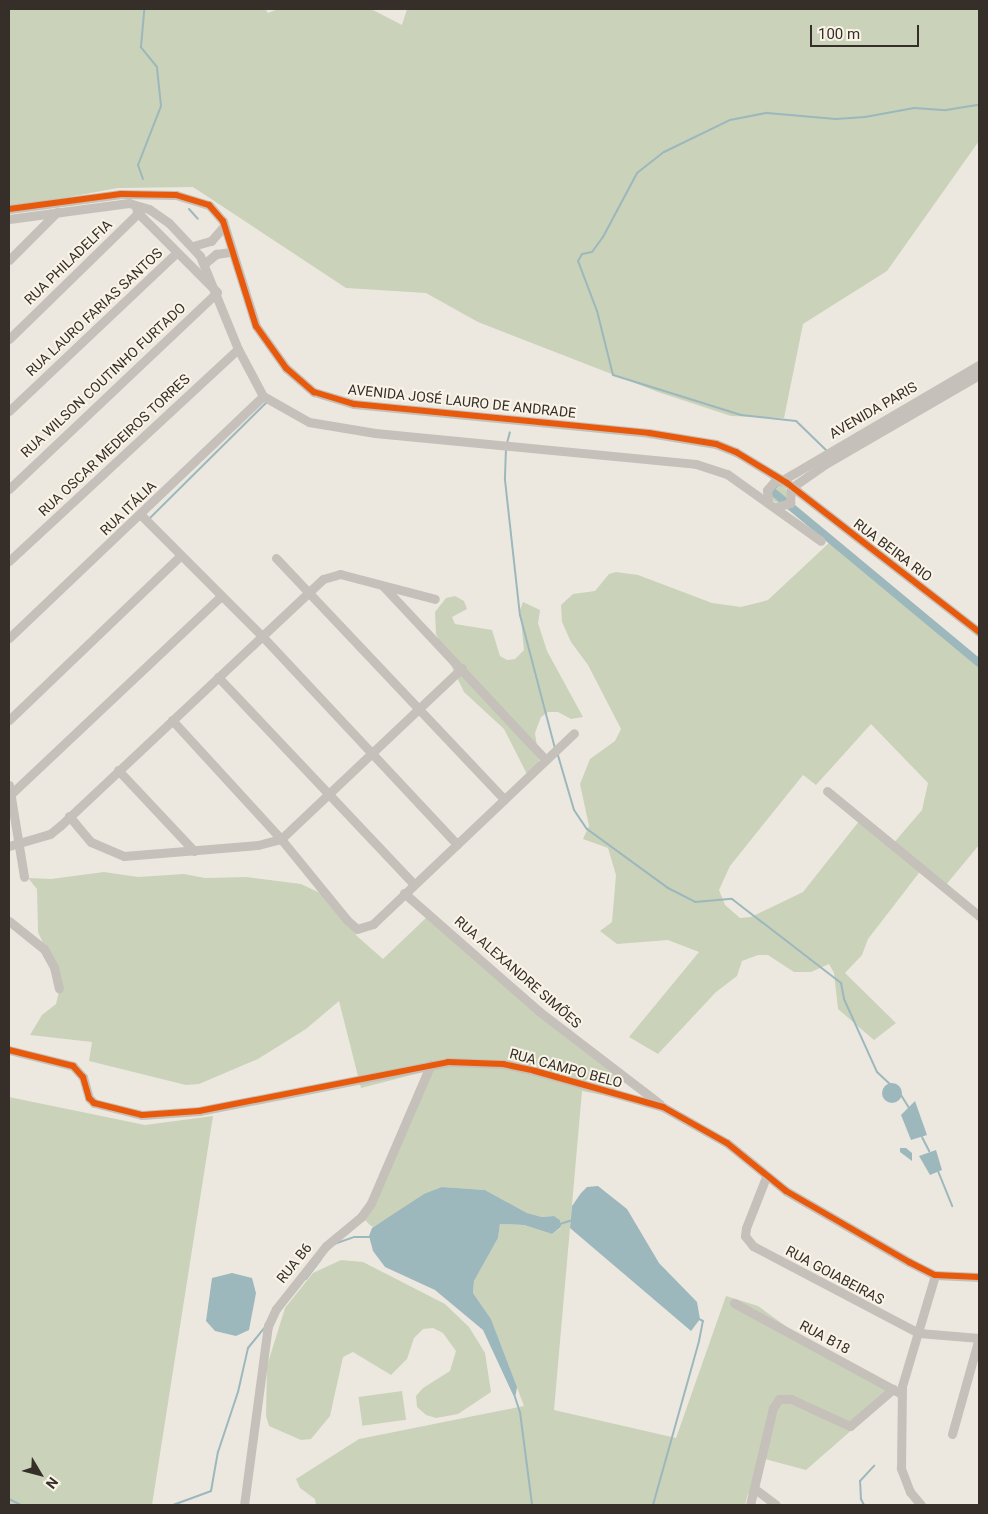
<!DOCTYPE html>
<html>
<head>
<meta charset="utf-8">
<style>
	body { margin:0 }
	#map { position:relative; width:988px; height:1514px; overflow:hidden; background:#ece8e0; font-family:Roboto,sans-serif }
	div>[style] { position:absolute }
	[style*='--x'] { left:calc(var(--x)*1px); top:calc(var(--y)*1px); width:calc(var(--w)*1px); rotate:calc(var(--a)*1deg) }
	.green>* { inset:0; background:#cad2ba; transform-origin:0 0 }
	.round { border-radius:50% }
	.water>* { inset:0; background:#9cb8bd }
	.stream>* { height:2px; margin:-1px; padding:0 1px; transform-origin:1px; border-radius:1px; background:#9cb8bd }
	.canal>* { height:8px; margin:-4px; padding:0 4px; transform-origin:4px; border-radius:4px; background:#9cb8bd }
	.minor>* { height:9px; margin:-4.5px; padding:0 4.5px; transform-origin:4.5px; border-radius:4.5px; background:#c5c0b9 }
	.cycleway>* { height:6px; margin:-3px; padding:0 3px; transform-origin:3px; border-radius:3px; background:#e8590c }
	span { translate:-50% -50%; white-space:nowrap; text-align:center; line-height:1.15; -webkit-text-stroke:4px #f9f4e7; paint-order:stroke }
	.street-label { font-size:14px; color:#362e28 }
	.frame { position:absolute; inset:0; border:10px solid #362e28; pointer-events:none }
	.north { position:absolute; left:15px; top:1449px; width:50px; height:50px; -webkit-text-stroke:4px #f9f4e7; paint-order:stroke; rotate:127deg; font-size:14px; font-weight:700; line-height:20px; text-align:center; color:#362e28 }
	.north::after { content:''; display:block; margin:auto; width:18px; height:22px; background:#362e28; clip-path:polygon(50% 0,100% 100%,50% 72%,0 100%) }
	.scale { position:absolute; left:810px; top:25px; width:109px; height:22px; box-sizing:border-box; border:2px solid #362e28; border-top:0; padding-left:6px; font-size:15px; line-height:18px; white-space:nowrap; color:#362e28; -webkit-text-stroke:4px #f9f4e7; paint-order:stroke }
</style>
</head>
<body>
<div id="map">
	<div class="green">
		<i style="clip-path:polygon(9px 9px,265px 9px,268px 13px,278px 9px,371px 9px,402px 25px,407px 9px,979px 9px,979px 141px,887px 271px,803px 324px,784px 418px,731px 416px,658px 392px,478px 322px,426px 293px,346px 288px,193px 187px,118px 188px,9px 208px)"></i>
		<i class="round" style="left:770px;top:485px;width:18px;height:18px"></i>
		<i style="clip-path:polygon(evenodd,830px 542px,979px 666px,979px 845px,945px 886px,922px 869px,868px 939px,862px 955px,845px 973px,896px 1023px,874px 1040px,838px 1009px,834px 973px,829px 964px,811px 972px,794px 972px,768px 955px,758px 955px,742px 961px,737px 976px,716px 992px,658px 1054px,629px 1037px,699px 952px,668px 940px,617px 944px,600px 931px,612px 922px,616px 875px,608px 848px,583px 839px,589px 826px,580px 784px,590px 759px,615px 741px,621px 729px,588px 665px,571px 642px,562px 622px,561px 605px,573px 594px,595px 591px,609px 574px,616px 572px,638px 575px,712px 603px,741px 607px,761px 602px,768px 600px,830px 542px,871px 724px,928px 783px,922px 810px,892px 845px,860px 820px,803px 892px,751px 917px,740px 918px,725px 905px,719px 890px,730px 866px,803px 775px,816px 785px,871px 724px)"></i>
		<i style="clip-path:polygon(455px 596px,464px 601px,467px 609px,452px 617px,455px 624px,492px 630px,500px 656px,507px 660px,515px 659px,524px 650px,520px 610px,523px 602px,540px 610px,538px 623px,547px 651px,583px 717px,571px 719px,558px 712px,548px 712px,541px 717px,535px 733px,540px 767px,534px 776px,528px 776px,504px 729px,464px 692px,436px 634px,435px 612px,446px 598px)"></i>
		<i style="clip-path:polygon(104px 872px,138px 877px,184px 874px,205px 878px,246px 877px,301px 884px,320px 893px,358px 937px,383px 959px,428px 916px,614px 1071px,618px 1078px,617px 1088px,608px 1096px,582px 1091px,554px 1410px,676px 1438px,726px 1296px,758px 1306px,798px 1335px,894px 1393px,806px 1470px,761px 1458px,753px 1492px,748px 1494px,745px 1505px,316px 1505px,315px 1499px,300px 1488px,296px 1479px,359px 1439px,524px 1406px,491px 1319px,473px 1293px,474px 1281px,498px 1238px,500px 1224px,524px 1225px,552px 1234px,561px 1228px,560px 1220px,554px 1216px,542px 1217px,527px 1213px,485px 1190px,442px 1187px,373px 1227px,370px 1225px,365px 1220px,427px 1071px,361px 1088px,339px 1001px,306px 1029px,258px 1059px,199px 1084px,186px 1085px,89px 1061px,92px 1042px,30px 1035px,42px 1015px,56px 1004px,61px 983px,38px 932px,37px 889px,28px 878px,51px 879px)"></i>
		<i style="clip-path:polygon(9px 1097px,145px 1125px,213px 1116px,152px 1505px,9px 1505px)"></i>
		<i style="clip-path:polygon(341px 1260px,363px 1262px,445px 1304px,469px 1327px,485px 1353px,491px 1392px,458px 1414px,436px 1418px,426px 1415px,417px 1407px,416px 1396px,423px 1388px,450px 1371px,456px 1351px,443px 1333px,433px 1328px,423px 1329px,414px 1338px,407px 1359px,391px 1375px,353px 1352px,343px 1357px,330px 1416px,311px 1439px,301px 1440px,269px 1426px,266px 1416px,267px 1366px,285px 1308px,313px 1273px)"></i>
		<i style="left:402px;top:1391px;width:29px;height:44px;rotate:82deg"></i>
	</div>
	<div class="water">
		<i class="round" style="left:882px;top:1083px;width:20px;height:20px"></i>
		<i style="clip-path:polygon(915px 1101px,927px 1135px,911px 1140px,901px 1115px)"></i>
		<i style="clip-path:polygon(900px 1148px,906px 1148px,912px 1153px,912px 1161px,900px 1152px)"></i>
		<i style="clip-path:polygon(936px 1150px,942px 1170px,930px 1175px,919px 1156px)"></i>
		<i style="clip-path:polygon(598px 1186px,627px 1209px,659px 1263px,697px 1302px,700px 1319px,691px 1331px,570px 1228px,572px 1206px,581px 1193px,587px 1187px)"></i>
		<i style="clip-path:polygon(442px 1187px,485px 1190px,527px 1213px,542px 1217px,554px 1216px,560px 1220px,561px 1227px,552px 1234px,524px 1225px,500px 1224px,498px 1238px,474px 1281px,473px 1293px,491px 1319px,517px 1387px,515px 1399px,483px 1330px,435px 1290px,385px 1267px,373px 1251px,369px 1236px,372px 1228px,424px 1194px)"></i>
		<i style="clip-path:polygon(232px 1273px,252px 1278px,256px 1293px,249px 1330px,236px 1336px,215px 1331px,206px 1321px,212px 1278px)"></i>
	</div>
	<div class="stream">
		<i style="--x:143;--y:179;--w:15;--a:-110"></i>
		<i style="--x:138;--y:165;--w:63;--a:-68.7"></i>
		<i style="--x:161;--y:106;--w:39;--a:-96"></i>
		<i style="--x:157;--y:67;--w:26;--a:-129"></i>
		<i style="--x:141;--y:47;--w:38;--a:-85"></i>
		<i style="--x:189;--y:209;--w:13;--a:48"></i>
		<i style="--x:507;--y:443;--w:11;--a:-75"></i>
		<i style="--x:506;--y:448;--w:32;--a:92"></i>
		<i style="--x:505;--y:480;--w:136;--a:83.7"></i>
		<i style="--x:520;--y:615;--w:138;--a:75.3"></i>
		<i style="--x:827;--y:451;--w:43;--a:-135.9"></i>
		<i style="--x:796;--y:421;--w:55;--a:-173.8"></i>
		<i style="--x:741;--y:415;--w:134;--a:-162.6"></i>
		<i style="--x:613;--y:375;--w:66;--a:-104"></i>
		<i style="--x:597;--y:311;--w:53;--a:-110.8"></i>
		<i style="--x:578;--y:261;--w:8;--a:-60"></i>
		<i style="--x:582;--y:254;--w:10;--a:-11"></i>
		<i style="--x:592;--y:252;--w:19;--a:-54"></i>
		<i style="--x:603;--y:237;--w:72;--a:-62"></i>
		<i style="--x:637;--y:173;--w:34;--a:-38"></i>
		<i style="--x:664;--y:152;--w:73;--a:-25.9"></i>
		<i style="--x:730;--y:120;--w:38;--a:-11"></i>
		<i style="--x:767;--y:113;--w:69;--a:5"></i>
		<i style="--x:836;--y:119;--w:29;--a:-4"></i>
		<i style="--x:865;--y:117;--w:50;--a:-10.4"></i>
		<i style="--x:914;--y:108;--w:32;--a:4"></i>
		<i style="--x:946;--y:110;--w:33;--a:-9"></i>
		<i style="--x:772;--y:491;--w:10;--a:-45"></i>
		<i style="--x:150;--y:518;--w:165;--a:-44.8"></i>
		<i style="--x:557;--y:752;--w:60;--a:73.7"></i>
		<i style="--x:574;--y:810;--w:23;--a:56"></i>
		<i style="--x:587;--y:829;--w:100;--a:36.1"></i>
		<i style="--x:668;--y:888;--w:30;--a:27"></i>
		<i style="--x:695;--y:902;--w:37;--a:-5"></i>
		<i style="--x:732;--y:899;--w:138;--a:37.6"></i>
		<i style="--x:841;--y:983;--w:16;--a:79"></i>
		<i style="--x:844;--y:999;--w:80;--a:65.7"></i>
		<i style="--x:877;--y:1072;--w:19;--a:43"></i>
		<i style="--x:901;--y:1095;--w:15;--a:58"></i>
		<i style="--x:922;--y:1137;--w:16;--a:63"></i>
		<i style="--x:938;--y:1171;--w:38;--a:68"></i>
		<i style="--x:560;--y:1224;--w:13;--a:-18"></i>
		<i style="--x:334;--y:1244;--w:21;--a:-19"></i>
		<i style="--x:354;--y:1237;--w:16;--a:0"></i>
		<i style="--x:306;--y:1279;--w:25;--a:-53"></i>
		<i style="--x:515;--y:1397;--w:16;--a:72"></i>
		<i style="--x:520;--y:1412;--w:94;--a:82.6"></i>
		<i style="--x:9;--y:1499;--w:13;--a:27"></i>
		<i style="--x:173;--y:1505;--w:40;--a:-20.2"></i>
		<i style="--x:211;--y:1491;--w:40;--a:-80"></i>
		<i style="--x:218;--y:1452;--w:63;--a:-71.6"></i>
		<i style="--x:238;--y:1392;--w:45;--a:-77.2"></i>
		<i style="--x:248;--y:1348;--w:26;--a:-51"></i>
		<i style="--x:653;--y:1505;--w:170;--a:-74.3"></i>
		<i style="--x:699;--y:1341;--w:20;--a:-79"></i>
		<i style="--x:703;--y:1321;--w:4;--a:-153"></i>
		<i style="--x:864;--y:1505;--w:7;--a:-117"></i>
		<i style="--x:861;--y:1499;--w:18;--a:-93"></i>
		<i style="--x:860;--y:1481;--w:21;--a:-47"></i>
	</div>
	<div class="canal">
		<i style="--x:772;--y:491;--w:269;--a:39.7"></i>
	</div>
	<div class="minor">
		<i style="--x:9;--y:209;--w:113;--a:-7.6"></i>
		<i style="--x:121;--y:194;--w:55;--a:1"></i>
		<i style="--x:176;--y:195;--w:34;--a:17"></i>
		<i style="--x:209;--y:205;--w:21;--a:49"></i>
		<i style="--x:223;--y:221;--w:110;--a:72.6"></i>
		<i style="--x:256;--y:326;--w:52;--a:54.5"></i>
		<i style="--x:286;--y:368;--w:37;--a:41"></i>
		<i style="--x:314;--y:392;--w:42;--a:16.7"></i>
		<i style="--x:354;--y:404;--w:296;--a:5.6"></i>
		<i style="--x:649;--y:433;--w:68;--a:9.3"></i>
		<i style="--x:716;--y:444;--w:22;--a:22"></i>
		<i style="--x:736;--y:452;--w:60;--a:31.3"></i>
		<i style="--x:787;--y:483;--w:243;--a:37.8"></i>
		<i style="--x:9;--y:219;--w:121;--a:-7.6"></i>
		<i style="--x:129;--y:203;--w:21;--a:17"></i>
		<i style="--x:149;--y:209;--w:24;--a:35"></i>
		<i style="--x:169;--y:223;--w:45;--a:46.8"></i>
		<i style="--x:200;--y:256;--w:100;--a:67.8"></i>
		<i style="--x:238;--y:349;--w:53;--a:62"></i>
		<i style="--x:263;--y:396;--w:53;--a:29.5"></i>
		<i style="--x:309;--y:422;--w:67;--a:9.5"></i>
		<i style="--x:375;--y:433;--w:322;--a:5.5"></i>
		<i style="--x:696;--y:464;--w:33;--a:18"></i>
		<i style="--x:727;--y:474;--w:115;--a:35.5"></i>
		<i style="--x:193;--y:246;--w:19;--a:-16"></i>
		<i style="--x:211;--y:241;--w:20;--a:-49"></i>
		<i style="--x:9;--y:260;--w:68;--a:-45"></i>
		<i style="--x:204;--y:264;--w:16;--a:-40"></i>
		<i style="--x:216;--y:254;--w:15;--a:-8"></i>
		<i style="--x:9;--y:339;--w:180;--a:-44.3"></i>
		<i style="--x:138;--y:213;--w:5;--a:-112"></i>
		<i style="--x:9;--y:411;--w:230;--a:-43.4"></i>
		<i style="--x:791;--y:488;--w:44;--a:-34.8"></i>
		<i style="--x:827;--y:463;--w:176;--a:-30.1"></i>
		<i style="--x:9;--y:489;--w:286;--a:-43.4"></i>
		<i style="--x:217;--y:292;--w:112;--a:-135"></i>
		<i style="--x:768;--y:501;--w:11;--a:-95"></i>
		<i style="--x:767;--y:490;--w:11;--a:-49"></i>
		<i style="--x:774;--y:482;--w:7;--a:-8"></i>
		<i style="--x:781;--y:481;--w:229;--a:-30.4"></i>
		<i style="--x:776;--y:507;--w:15;--a:-16"></i>
		<i style="--x:790;--y:503;--w:15;--a:-86"></i>
		<i style="--x:141;--y:515;--w:173;--a:45"></i>
		<i style="--x:263;--y:637;--w:284;--a:46.9"></i>
		<i style="--x:276;--y:558;--w:330;--a:46.6"></i>
		<i style="--x:9;--y:561;--w:312;--a:-42.8"></i>
		<i style="--x:383;--y:586;--w:237;--a:46.9"></i>
		<i style="--x:9;--y:638;--w:351;--a:-43.6"></i>
		<i style="--x:218;--y:677;--w:285;--a:46.6"></i>
		<i style="--x:9;--y:720;--w:237;--a:-43.8"></i>
		<i style="--x:172;--y:720;--w:161;--a:47.5"></i>
		<i style="--x:281;--y:839;--w:104;--a:50.8"></i>
		<i style="--x:347;--y:920;--w:13;--a:42"></i>
		<i style="--x:357;--y:929;--w:17;--a:-17"></i>
		<i style="--x:373;--y:924;--w:277;--a:-43.5"></i>
		<i style="--x:118;--y:770;--w:111;--a:46.8"></i>
		<i style="--x:9;--y:785;--w:93;--a:80.7"></i>
		<i style="--x:827;--y:791;--w:197;--a:39.4"></i>
		<i style="--x:11;--y:794;--w:289;--a:-43.3"></i>
		<i style="--x:69;--y:816;--w:34;--a:50"></i>
		<i style="--x:91;--y:842;--w:36;--a:23"></i>
		<i style="--x:124;--y:856;--w:134;--a:-4.7"></i>
		<i style="--x:258;--y:845;--w:24;--a:-15"></i>
		<i style="--x:281;--y:839;--w:249;--a:-43.4"></i>
		<i style="--x:9;--y:846;--w:43;--a:-16.3"></i>
		<i style="--x:50;--y:834;--w:13;--a:-39"></i>
		<i style="--x:60;--y:826;--w:361;--a:-43.2"></i>
		<i style="--x:323;--y:579;--w:18;--a:-16"></i>
		<i style="--x:340;--y:574;--w:98;--a:14.7"></i>
		<i style="--x:404;--y:893;--w:181;--a:41.2"></i>
		<i style="--x:540;--y:1012;--w:151;--a:37.5"></i>
		<i style="--x:9;--y:921;--w:45;--a:38.7"></i>
		<i style="--x:44;--y:949;--w:21;--a:61"></i>
		<i style="--x:54;--y:967;--w:22;--a:77"></i>
		<i style="--x:9;--y:1050;--w:66;--a:14"></i>
		<i style="--x:73;--y:1066;--w:15;--a:48"></i>
		<i style="--x:83;--y:1077;--w:22;--a:74"></i>
		<i style="--x:89;--y:1098;--w:7;--a:45"></i>
		<i style="--x:94;--y:1103;--w:49;--a:14"></i>
		<i style="--x:142;--y:1115;--w:57;--a:-4"></i>
		<i style="--x:199;--y:1111;--w:254;--a:-11.1"></i>
		<i style="--x:448;--y:1062;--w:55;--a:2.1"></i>
		<i style="--x:503;--y:1064;--w:33;--a:12"></i>
		<i style="--x:535;--y:1071;--w:133;--a:15.7"></i>
		<i style="--x:663;--y:1107;--w:73;--a:29.4"></i>
		<i style="--x:727;--y:1143;--w:76;--a:39.1"></i>
		<i style="--x:786;--y:1191;--w:142;--a:30"></i>
		<i style="--x:909;--y:1262;--w:29;--a:27"></i>
		<i style="--x:935;--y:1275;--w:44;--a:2.6"></i>
		<i style="--x:766;--y:1177;--w:55;--a:111.4"></i>
		<i style="--x:746;--y:1228;--w:8;--a:97"></i>
		<i style="--x:745;--y:1236;--w:13;--a:51"></i>
		<i style="--x:753;--y:1246;--w:187;--a:27.7"></i>
		<i style="--x:919;--y:1333;--w:60;--a:4.8"></i>
		<i style="--x:734;--y:1303;--w:187;--a:28.5"></i>
		<i style="--x:952;--y:1434;--w:100;--a:-74.3"></i>
		<i style="--x:755;--y:1489;--w:26;--a:37"></i>
		<i style="--x:244;--y:1505;--w:181;--a:-82.4"></i>
		<i style="--x:268;--y:1326;--w:19;--a:-65"></i>
		<i style="--x:276;--y:1309;--w:80;--a:-51.6"></i>
		<i style="--x:326;--y:1246;--w:45;--a:-39.6"></i>
		<i style="--x:361;--y:1217;--w:17;--a:-54"></i>
		<i style="--x:371;--y:1203;--w:151;--a:-66.7"></i>
		<i style="--x:750;--y:1505;--w:100;--a:-76.7"></i>
		<i style="--x:773;--y:1408;--w:11;--a:-56"></i>
		<i style="--x:779;--y:1399;--w:12;--a:0"></i>
		<i style="--x:791;--y:1399;--w:65;--a:24.6"></i>
		<i style="--x:850;--y:1426;--w:57;--a:-40.7"></i>
		<i style="--x:921;--y:1505;--w:17;--a:-130"></i>
		<i style="--x:910;--y:1492;--w:26;--a:-111"></i>
		<i style="--x:901;--y:1468;--w:82;--a:-89.3"></i>
		<i style="--x:902;--y:1386;--w:116;--a:-73.4"></i>
	</div>
	<div class="cycleway">
		<i style="--x:9;--y:209;--w:113;--a:-7.6"></i>
		<i style="--x:121;--y:194;--w:55;--a:1"></i>
		<i style="--x:176;--y:195;--w:34;--a:17"></i>
		<i style="--x:209;--y:205;--w:21;--a:49"></i>
		<i style="--x:223;--y:221;--w:110;--a:72.6"></i>
		<i style="--x:256;--y:326;--w:52;--a:54.5"></i>
		<i style="--x:286;--y:368;--w:37;--a:41"></i>
		<i style="--x:314;--y:392;--w:42;--a:16.7"></i>
		<i style="--x:354;--y:404;--w:296;--a:5.6"></i>
		<i style="--x:649;--y:433;--w:68;--a:9.3"></i>
		<i style="--x:716;--y:444;--w:22;--a:22"></i>
		<i style="--x:736;--y:452;--w:60;--a:31.3"></i>
		<i style="--x:787;--y:483;--w:243;--a:37.8"></i>
		<i style="--x:9;--y:1050;--w:66;--a:14"></i>
		<i style="--x:73;--y:1066;--w:15;--a:48"></i>
		<i style="--x:83;--y:1077;--w:22;--a:74"></i>
		<i style="--x:89;--y:1098;--w:7;--a:45"></i>
		<i style="--x:94;--y:1103;--w:49;--a:14"></i>
		<i style="--x:142;--y:1115;--w:57;--a:-4"></i>
		<i style="--x:199;--y:1111;--w:254;--a:-11.1"></i>
		<i style="--x:448;--y:1062;--w:55;--a:2.1"></i>
		<i style="--x:503;--y:1064;--w:33;--a:12"></i>
		<i style="--x:535;--y:1071;--w:133;--a:15.7"></i>
		<i style="--x:663;--y:1107;--w:73;--a:29.4"></i>
		<i style="--x:727;--y:1143;--w:76;--a:39.1"></i>
		<i style="--x:786;--y:1191;--w:142;--a:30"></i>
		<i style="--x:909;--y:1262;--w:29;--a:27"></i>
		<i style="--x:935;--y:1275;--w:44;--a:2.6"></i>
	</div>
	<div class="street-label">
		<span style="left:68px;top:262px;rotate:-44deg">RUA PHILADELFIA</span>
		<span style="left:94px;top:312px;rotate:-43deg">RUA LAURO FARIAS SANTOS</span>
		<span style="left:103px;top:380px;rotate:-43deg">RUA WILSON COUTINHO FURTADO</span>
		<span style="left:462px;top:401px;rotate:6deg">AVENIDA JOSÉ LAURO DE ANDRADE</span>
		<span style="left:873px;top:410px;rotate:-30deg">AVENIDA PARIS</span>
		<span style="left:114px;top:445px;rotate:-43deg">RUA OSCAR MEDEIROS TORRES</span>
		<span style="left:128px;top:508px;rotate:-44deg">RUA ITÁLIA</span>
		<span style="left:893px;top:550px;rotate:37deg">RUA BEIRA RIO</span>
		<span style="left:518px;top:972px;rotate:41deg">RUA ALEXANDRE SIMÕES</span>
		<span style="left:566px;top:1068px;rotate:15deg">RUA CAMPO BELO</span>
		<span style="left:294px;top:1263px;rotate:-51deg">RUA B6</span>
		<span style="left:835px;top:1275px;rotate:28deg">RUA GOIABEIRAS</span>
		<span style="left:825px;top:1337px;rotate:28deg">RUA B18</span>
	</div>
	<div class="frame"></div>
	<div class="north">N</div>
	<div class="scale">100 m</div>
</div>
</body>
</html>
